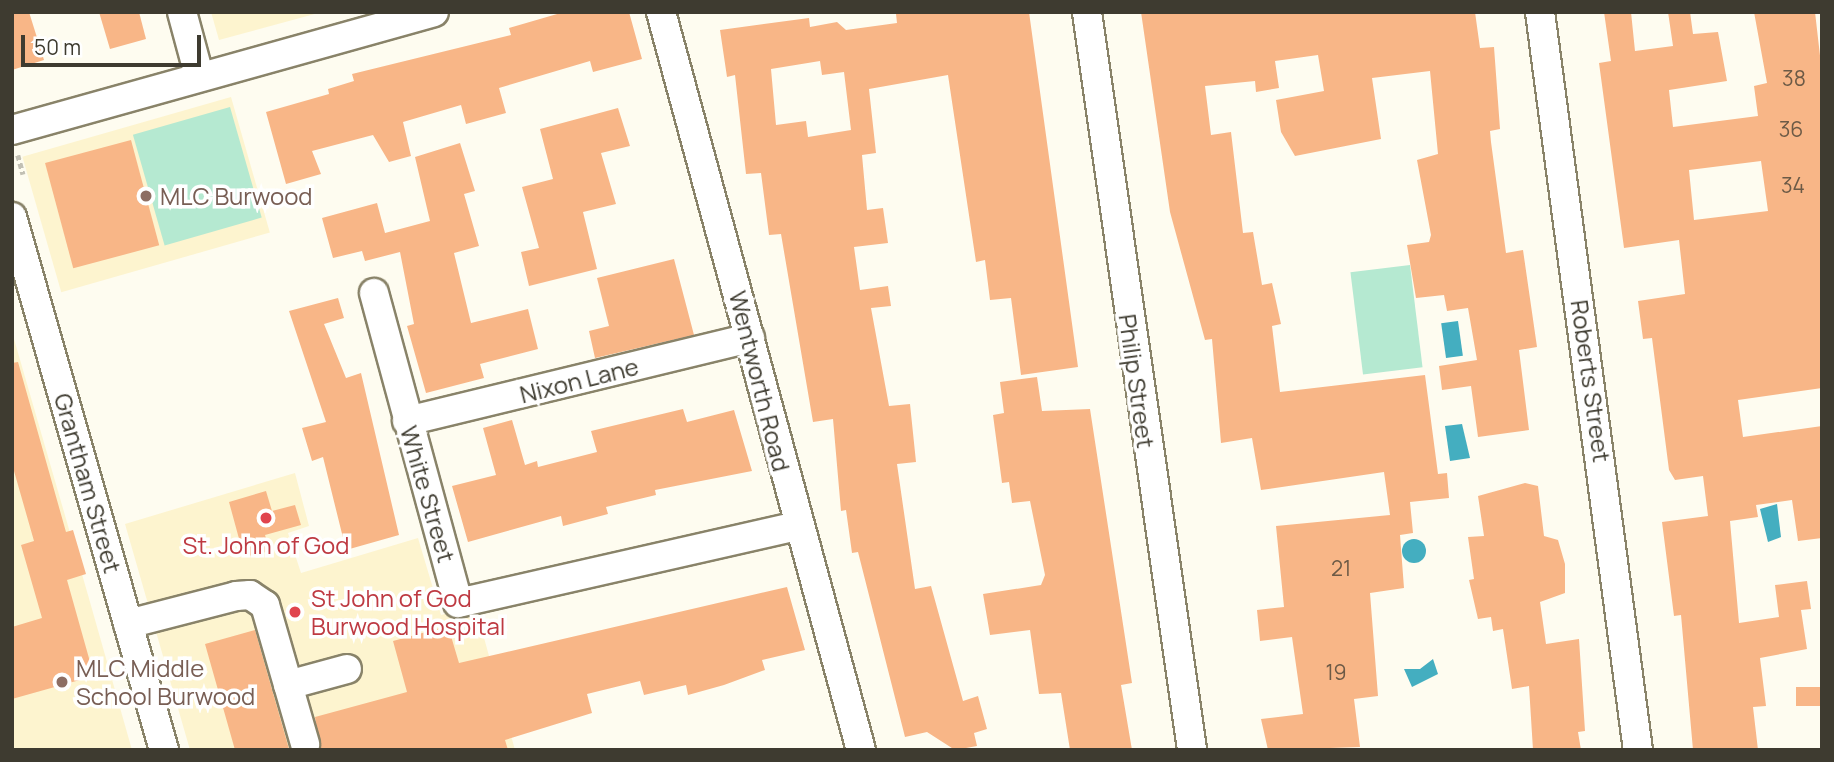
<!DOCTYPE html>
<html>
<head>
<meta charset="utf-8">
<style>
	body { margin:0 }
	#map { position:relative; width:1834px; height:762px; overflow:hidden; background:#fefcf0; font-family:Manrope,sans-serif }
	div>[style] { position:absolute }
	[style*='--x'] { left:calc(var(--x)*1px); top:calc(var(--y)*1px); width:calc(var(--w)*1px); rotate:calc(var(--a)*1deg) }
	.built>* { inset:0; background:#fdf4cf; transform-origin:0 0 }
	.green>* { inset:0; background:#b5e9d1; transform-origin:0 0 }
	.water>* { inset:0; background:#44aec0; transform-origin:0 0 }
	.round { border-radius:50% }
	.building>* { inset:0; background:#f8b687; transform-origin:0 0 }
	.path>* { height:4.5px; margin-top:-2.25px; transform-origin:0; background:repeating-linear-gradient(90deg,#c2c0b4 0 5px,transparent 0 8.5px) }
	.roads { filter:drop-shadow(2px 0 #898369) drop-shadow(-2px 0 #898369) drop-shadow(0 2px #898369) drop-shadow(0 -2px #898369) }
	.minor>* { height:28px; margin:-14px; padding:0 14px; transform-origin:14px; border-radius:14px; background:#fff }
	.dots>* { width:19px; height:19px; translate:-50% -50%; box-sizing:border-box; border:4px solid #fff; border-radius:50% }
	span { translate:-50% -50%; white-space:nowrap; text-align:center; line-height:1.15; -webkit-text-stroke:7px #fff; paint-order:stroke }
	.number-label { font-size:21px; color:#6c5a46 }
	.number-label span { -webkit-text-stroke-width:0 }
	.education-label { font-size:24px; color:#785e54 }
	.left { translate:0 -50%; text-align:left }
	.street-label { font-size:24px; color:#3e3b30 }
	.health-label { font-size:24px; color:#be3a42 }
	.frame { position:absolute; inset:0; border:14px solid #3e3b30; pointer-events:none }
	.scale { position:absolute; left:21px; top:35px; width:180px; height:32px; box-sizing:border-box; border:4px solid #3e3b30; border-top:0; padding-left:9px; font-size:21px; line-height:24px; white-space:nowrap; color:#3e3b30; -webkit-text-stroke:5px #fff; paint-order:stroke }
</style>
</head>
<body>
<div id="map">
	<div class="built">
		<i style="clip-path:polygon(211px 12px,322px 12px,219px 40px)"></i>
		<i style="left:231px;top:97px;width:141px;height:217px;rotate:74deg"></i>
		<i style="clip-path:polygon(12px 332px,88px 595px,132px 750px,12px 750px)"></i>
		<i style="clip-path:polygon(295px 473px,309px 526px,288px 533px,301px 573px,418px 538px,441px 615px,468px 608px,478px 616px,515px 750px,190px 750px,125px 524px)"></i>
	</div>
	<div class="green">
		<i style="left:230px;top:107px;width:115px;height:101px;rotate:74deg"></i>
		<i style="left:1410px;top:265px;width:103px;height:60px;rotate:83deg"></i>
	</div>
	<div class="water">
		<i style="left:1458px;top:321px;width:35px;height:17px;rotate:82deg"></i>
		<i style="clip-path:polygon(1462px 424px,1470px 458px,1450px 461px,1445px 426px)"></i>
		<i style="clip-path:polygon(1777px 504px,1781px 537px,1768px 542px,1760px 509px)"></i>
		<i class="round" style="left:1402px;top:539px;width:24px;height:24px"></i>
		<i style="clip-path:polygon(1433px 659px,1438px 674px,1412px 687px,1404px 669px,1420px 669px)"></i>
	</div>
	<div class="building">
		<i style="clip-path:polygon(12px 12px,29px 12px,44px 60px,12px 70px)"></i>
		<i style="clip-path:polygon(99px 12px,139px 12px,146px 39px,110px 49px)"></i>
		<i style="clip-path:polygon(564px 12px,629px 12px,642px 59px,593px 72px,590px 61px,499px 88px,506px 113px,466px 124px,461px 105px,403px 122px,411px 156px,389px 162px,373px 135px,312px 151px,321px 174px,286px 184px,266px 112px,329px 94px,328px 89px,354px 81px,352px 74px,511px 35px,509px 28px)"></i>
		<i style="clip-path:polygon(evenodd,911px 12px,1029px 12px,1078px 367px,1021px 375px,1011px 298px,990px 300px,985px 260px,976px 262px,948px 75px,869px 89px,876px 153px,862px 155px,867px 210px,883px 208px,888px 243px,854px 247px,860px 290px,888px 286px,891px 306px,871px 308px,889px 406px,910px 404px,916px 462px,897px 464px,915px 589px,931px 586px,963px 701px,978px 696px,987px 729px,974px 733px,977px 746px,955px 750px,927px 732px,905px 737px,858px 552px,852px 553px,846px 510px,841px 511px,833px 419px,813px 422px,781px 234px,769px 235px,761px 173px,746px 174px,735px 75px,727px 77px,720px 30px,809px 18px,810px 27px,837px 22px,846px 30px,897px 23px,896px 14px,911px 12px,820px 61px,822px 75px,844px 72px,851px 130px,808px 137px,806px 121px,776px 125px,771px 69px,820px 61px)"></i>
		<i style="clip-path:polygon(1141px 12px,1475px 12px,1480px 48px,1494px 47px,1500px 129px,1490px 131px,1491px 142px,1506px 253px,1523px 250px,1537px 347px,1519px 350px,1529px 430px,1478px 437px,1471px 386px,1442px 390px,1439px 366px,1477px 360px,1468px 308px,1447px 311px,1444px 295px,1416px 298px,1407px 245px,1429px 242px,1431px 235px,1417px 160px,1438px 154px,1430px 71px,1372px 78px,1381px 139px,1295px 156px,1281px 132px,1276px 100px,1324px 91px,1318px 55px,1275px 61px,1279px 88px,1256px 92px,1255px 81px,1205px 86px,1211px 135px,1231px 132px,1243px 233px,1253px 232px,1262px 285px,1272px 283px,1281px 324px,1272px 326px,1280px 392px,1425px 375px,1438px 474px,1447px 473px,1449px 498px,1410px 502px,1413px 533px,1400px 535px,1404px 588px,1370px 593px,1378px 696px,1354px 699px,1360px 747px,1268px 750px,1261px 719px,1303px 714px,1292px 637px,1260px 641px,1257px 610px,1284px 607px,1276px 526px,1390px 515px,1384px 472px,1261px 490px,1252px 438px,1221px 443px,1212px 339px,1205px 340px,1170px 212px)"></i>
		<i style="clip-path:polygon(evenodd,1604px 12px,1631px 12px,1635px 51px,1673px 46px,1668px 12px,1690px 12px,1693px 34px,1718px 32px,1727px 81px,1669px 90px,1673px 127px,1758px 116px,1754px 86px,1767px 83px,1754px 12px,1815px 12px,1822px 73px,1822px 388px,1738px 400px,1743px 437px,1822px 426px,1822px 538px,1798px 541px,1792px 500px,1756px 505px,1758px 517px,1730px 521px,1739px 623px,1779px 617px,1775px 585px,1807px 581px,1811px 609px,1801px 610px,1807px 649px,1760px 658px,1766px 706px,1753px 707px,1758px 750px,1693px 750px,1681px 615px,1674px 616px,1662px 522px,1708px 516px,1703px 476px,1675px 480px,1669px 470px,1652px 338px,1643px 339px,1638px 301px,1685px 294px,1679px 240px,1624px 248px,1599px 63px,1611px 61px,1604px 12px,1761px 161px,1768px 211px,1694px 220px,1689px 170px,1761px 161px)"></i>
		<i style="clip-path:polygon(618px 108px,630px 146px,601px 153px,616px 204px,583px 212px,597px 269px,529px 286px,521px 252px,539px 248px,522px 187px,553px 179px,540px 129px)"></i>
		<i style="left:131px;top:140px;width:109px;height:89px;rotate:75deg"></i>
		<i style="clip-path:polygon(460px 143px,475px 191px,464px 194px,479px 246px,454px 253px,471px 323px,528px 309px,538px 349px,480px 364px,484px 378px,426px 393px,407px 326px,414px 324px,400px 252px,365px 261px,362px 251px,333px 258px,322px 218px,377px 203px,385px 233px,430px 221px,415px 157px)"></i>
		<i style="clip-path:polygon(674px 259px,694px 335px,595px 358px,589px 331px,609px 326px,597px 278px)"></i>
		<i style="clip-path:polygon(338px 298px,344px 318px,324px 324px,346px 378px,361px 373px,399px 535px,346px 550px,323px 457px,312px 461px,302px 428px,326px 422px,289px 311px)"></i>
		<i style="clip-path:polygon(18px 362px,66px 532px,73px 530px,86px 574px,67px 580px,94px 676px,12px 699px,12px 627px,42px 618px,21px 545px,34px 541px,12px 464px,12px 363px)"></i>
		<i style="clip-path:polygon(1037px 377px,1042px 411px,1090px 409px,1132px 683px,1121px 685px,1132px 750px,1070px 750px,1061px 693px,1039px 694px,1030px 630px,990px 635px,983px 594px,1041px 585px,1045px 575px,1030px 501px,1012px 503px,1009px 482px,1002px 483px,993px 415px,1004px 413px,1000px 382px)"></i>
		<i style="clip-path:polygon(683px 409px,687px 422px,734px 410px,752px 471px,655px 490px,656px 495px,606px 507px,608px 514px,563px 526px,561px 516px,468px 542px,452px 486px,496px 475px,483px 428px,512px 420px,525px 465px,537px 461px,538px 467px,597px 452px,591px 431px)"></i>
		<i style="clip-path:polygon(1525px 483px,1538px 486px,1544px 536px,1558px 540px,1565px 564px,1565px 593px,1540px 602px,1546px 644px,1579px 639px,1585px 731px,1578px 732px,1581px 750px,1533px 750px,1529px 686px,1512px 689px,1503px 629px,1493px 631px,1491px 617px,1478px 619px,1469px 580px,1474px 579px,1468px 537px,1484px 536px,1478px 496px)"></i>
		<i style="clip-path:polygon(266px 491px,272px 511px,295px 505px,301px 525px,265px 535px,270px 551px,244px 557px,229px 502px)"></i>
		<i style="clip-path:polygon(787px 587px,805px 650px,762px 660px,765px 670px,724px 685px,688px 695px,686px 685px,644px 695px,640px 681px,587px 694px,592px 713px,505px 740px,508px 750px,320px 750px,315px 717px,407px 692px,393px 641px,448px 626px,459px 663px)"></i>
		<i style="clip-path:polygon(255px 630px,289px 749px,290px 750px,235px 750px,205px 644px)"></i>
		<i style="left:1822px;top:687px;width:19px;height:26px;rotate:90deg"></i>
	</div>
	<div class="path">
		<i style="--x:18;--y:155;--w:20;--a:75"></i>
	</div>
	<div class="roads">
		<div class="minor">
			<i style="--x:182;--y:12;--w:65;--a:74.9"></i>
			<i style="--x:661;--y:12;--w:765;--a:74.84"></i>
			<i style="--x:1087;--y:12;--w:745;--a:81.9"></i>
			<i style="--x:1540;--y:12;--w:744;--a:82.44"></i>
			<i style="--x:12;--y:130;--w:438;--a:-15.6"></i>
			<i style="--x:12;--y:217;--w:554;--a:74.08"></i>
			<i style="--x:374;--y:293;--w:321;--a:74.8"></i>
			<i style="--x:458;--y:603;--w:348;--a:-12.8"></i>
			<i style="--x:407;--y:421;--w:353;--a:-13.6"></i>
			<i style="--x:128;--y:624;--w:112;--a:-14.5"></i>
			<i style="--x:236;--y:596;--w:14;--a:-4"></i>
			<i style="--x:250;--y:595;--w:18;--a:34"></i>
			<i style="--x:265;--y:605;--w:145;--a:73.9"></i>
			<i style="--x:288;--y:685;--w:61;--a:-15.2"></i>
		</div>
	</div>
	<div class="dots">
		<i style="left:146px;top:196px;background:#8d6e63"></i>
		<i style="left:266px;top:518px;background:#e0444e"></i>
		<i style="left:295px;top:612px;background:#e0444e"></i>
		<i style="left:62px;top:682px;background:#8d6e63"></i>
	</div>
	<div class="number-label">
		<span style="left:1794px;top:78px">38</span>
		<span style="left:1791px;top:129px">36</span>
		<span style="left:1793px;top:185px">34</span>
		<span style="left:1341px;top:568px">21</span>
		<span style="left:1336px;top:672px">19</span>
	</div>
	<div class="education-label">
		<span class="left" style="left:160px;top:196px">MLC Burwood</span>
		<span class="left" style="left:76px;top:682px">MLC Middle<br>School Burwood</span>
	</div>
	<div class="street-label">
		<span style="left:579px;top:380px;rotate:-14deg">Nixon Lane</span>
		<span style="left:760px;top:381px;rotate:76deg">Wentworth Road</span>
		<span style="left:1137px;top:381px;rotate:82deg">Philip Street</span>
		<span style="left:1591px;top:381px;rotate:82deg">Roberts Street</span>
		<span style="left:88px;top:483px;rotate:74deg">Grantham Street</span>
		<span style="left:428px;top:494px;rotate:74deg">White Street</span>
	</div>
	<div class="health-label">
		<span style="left:266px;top:545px">St. John of God</span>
		<span class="left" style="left:311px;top:612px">St John of God<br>Burwood Hospital</span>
	</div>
	<div class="frame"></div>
	<div class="scale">50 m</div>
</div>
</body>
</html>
